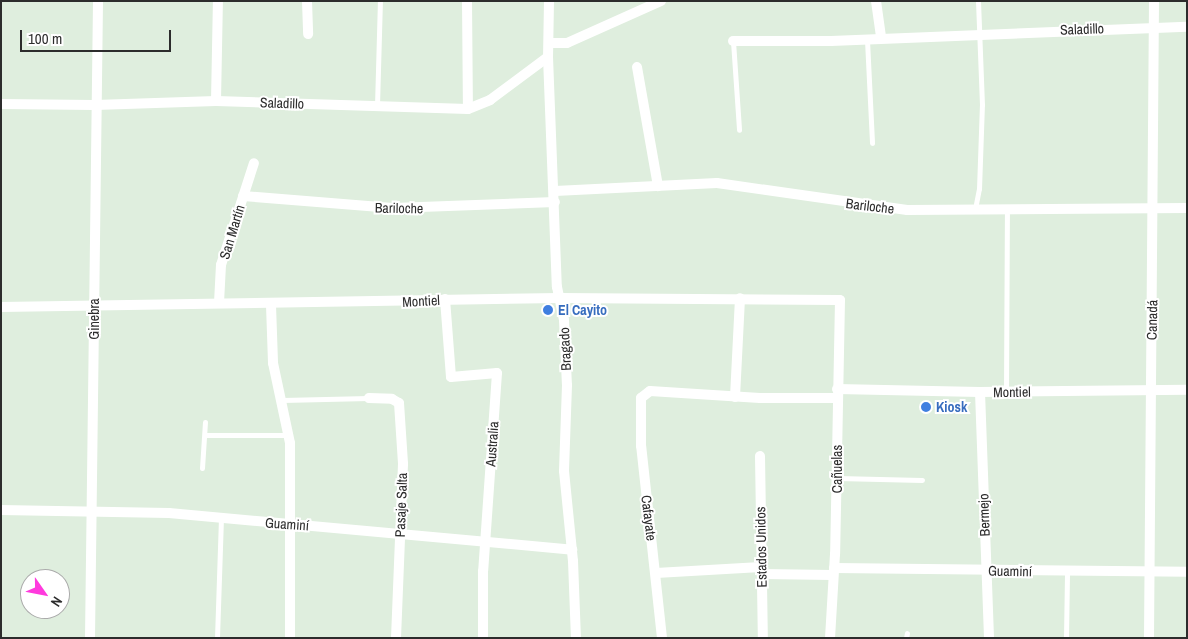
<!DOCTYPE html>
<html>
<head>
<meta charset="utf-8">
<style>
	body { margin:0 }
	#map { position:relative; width:1188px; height:639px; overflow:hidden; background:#dfeede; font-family:"Archivo Narrow",sans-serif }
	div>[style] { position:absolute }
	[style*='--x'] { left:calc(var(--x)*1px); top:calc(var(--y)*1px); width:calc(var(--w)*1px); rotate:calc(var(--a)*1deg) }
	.lane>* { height:5px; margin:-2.5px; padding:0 2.5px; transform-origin:2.5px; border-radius:2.5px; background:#fff }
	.street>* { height:10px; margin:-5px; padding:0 5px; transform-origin:5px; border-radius:5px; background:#fff }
	.dots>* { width:14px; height:14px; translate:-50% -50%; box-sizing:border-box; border:2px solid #fff; border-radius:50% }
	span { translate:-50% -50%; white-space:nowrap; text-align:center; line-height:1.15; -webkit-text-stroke:4px #fff; paint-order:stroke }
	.street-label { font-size:14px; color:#2c2c2c }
	.shop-label { font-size:14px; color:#366cbe; font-weight:700 }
	.left { translate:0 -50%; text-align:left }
	.frame { position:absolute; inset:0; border:2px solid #2c2c2c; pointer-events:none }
	.north { position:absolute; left:20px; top:569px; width:50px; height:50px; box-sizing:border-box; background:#fff; border:1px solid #ababab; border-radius:50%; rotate:123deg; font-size:14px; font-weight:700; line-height:20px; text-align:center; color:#2c2c2c }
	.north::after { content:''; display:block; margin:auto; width:18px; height:22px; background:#ff3add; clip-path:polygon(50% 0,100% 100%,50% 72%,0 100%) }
	.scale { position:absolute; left:20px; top:30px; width:151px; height:22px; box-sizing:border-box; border:2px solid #2c2c2c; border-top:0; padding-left:6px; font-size:15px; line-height:18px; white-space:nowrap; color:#2c2c2c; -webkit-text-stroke:4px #fff; paint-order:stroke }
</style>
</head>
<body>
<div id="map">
	<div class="lane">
		<i style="--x:867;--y:40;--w:103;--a:87.2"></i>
		<i style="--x:733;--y:41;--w:89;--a:86.1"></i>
		<i style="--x:377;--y:106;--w:105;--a:-88.4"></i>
		<i style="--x:975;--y:209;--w:20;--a:-79"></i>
		<i style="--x:979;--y:189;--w:84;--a:-88"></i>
		<i style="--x:982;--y:105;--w:104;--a:-92.2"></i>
		<i style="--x:1006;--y:392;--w:182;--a:-89.7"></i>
		<i style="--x:282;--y:400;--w:87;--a:-1.3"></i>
		<i style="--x:205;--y:435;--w:83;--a:0"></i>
		<i style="--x:202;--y:468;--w:46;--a:-86.3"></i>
		<i style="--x:837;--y:478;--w:85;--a:1.3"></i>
		<i style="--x:217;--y:638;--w:119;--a:-88.1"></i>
		<i style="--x:906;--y:638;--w:5;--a:-79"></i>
		<i style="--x:1066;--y:638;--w:66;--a:-89.1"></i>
	</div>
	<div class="street">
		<i style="--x:307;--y:1;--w:33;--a:88"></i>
		<i style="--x:467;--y:1;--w:108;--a:89.5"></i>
		<i style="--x:549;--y:1;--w:56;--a:91"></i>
		<i style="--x:548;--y:57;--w:230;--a:87.8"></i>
		<i style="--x:557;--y:287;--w:34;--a:78"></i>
		<i style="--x:564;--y:320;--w:65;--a:87.4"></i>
		<i style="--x:567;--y:385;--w:86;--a:92"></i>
		<i style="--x:564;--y:471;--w:90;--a:84.3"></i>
		<i style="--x:573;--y:561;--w:77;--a:87.8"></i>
		<i style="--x:876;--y:1;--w:36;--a:82"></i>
		<i style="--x:733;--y:41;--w:98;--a:0"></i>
		<i style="--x:831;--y:41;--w:356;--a:-2.3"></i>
		<i style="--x:549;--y:43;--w:18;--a:0"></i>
		<i style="--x:567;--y:43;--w:103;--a:-24.1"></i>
		<i style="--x:637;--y:67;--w:121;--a:80"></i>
		<i style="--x:216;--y:101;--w:100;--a:-88.9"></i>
		<i style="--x:1;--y:104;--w:94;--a:0.6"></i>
		<i style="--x:95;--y:105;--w:121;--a:-1.9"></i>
		<i style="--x:216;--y:101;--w:252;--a:1.8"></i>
		<i style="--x:468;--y:109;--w:24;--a:-22"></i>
		<i style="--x:490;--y:100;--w:72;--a:-36.6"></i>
		<i style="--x:555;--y:191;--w:162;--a:-2.8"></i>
		<i style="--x:717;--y:183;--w:192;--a:8.1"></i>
		<i style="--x:907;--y:210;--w:280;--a:-0.4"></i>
		<i style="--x:243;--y:196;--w:150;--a:4.6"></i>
		<i style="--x:393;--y:208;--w:162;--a:-2.1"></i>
		<i style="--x:445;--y:299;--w:78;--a:85.6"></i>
		<i style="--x:451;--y:377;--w:46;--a:-5"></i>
		<i style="--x:497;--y:373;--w:198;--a:94"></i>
		<i style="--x:483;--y:571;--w:67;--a:90"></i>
		<i style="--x:219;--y:303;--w:38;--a:-87"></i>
		<i style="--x:221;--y:265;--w:107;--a:-72.1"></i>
		<i style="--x:271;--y:305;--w:58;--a:88"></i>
		<i style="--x:273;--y:363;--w:82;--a:78"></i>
		<i style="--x:290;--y:443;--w:195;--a:90"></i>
		<i style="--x:1;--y:307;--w:559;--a:-0.92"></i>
		<i style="--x:560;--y:298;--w:280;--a:0.4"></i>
		<i style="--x:840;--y:300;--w:254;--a:91.1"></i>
		<i style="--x:835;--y:554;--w:84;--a:93.4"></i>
		<i style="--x:837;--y:389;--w:143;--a:1.2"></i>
		<i style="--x:980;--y:392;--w:207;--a:-0.6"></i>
		<i style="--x:980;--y:392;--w:246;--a:87.9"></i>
		<i style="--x:735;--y:397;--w:99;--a:-87.1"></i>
		<i style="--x:369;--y:398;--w:23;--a:2"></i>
		<i style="--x:392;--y:399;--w:8;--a:30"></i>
		<i style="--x:399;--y:403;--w:61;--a:86.2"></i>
		<i style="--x:403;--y:464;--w:174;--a:92.3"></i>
		<i style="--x:760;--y:456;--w:182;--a:89.1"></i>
		<i style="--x:1;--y:510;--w:168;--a:1"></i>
		<i style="--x:169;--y:513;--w:405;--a:5.2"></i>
		<i style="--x:834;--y:568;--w:353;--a:0.6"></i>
		<i style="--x:656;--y:573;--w:105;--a:-3.3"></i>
		<i style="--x:762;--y:574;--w:71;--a:0.8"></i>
		<i style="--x:90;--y:638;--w:637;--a:-89.28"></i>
		<i style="--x:662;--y:638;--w:193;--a:-96.2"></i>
		<i style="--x:641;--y:446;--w:48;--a:-90"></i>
		<i style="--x:641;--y:398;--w:11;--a:-38"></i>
		<i style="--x:650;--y:391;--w:110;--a:3.6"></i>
		<i style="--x:760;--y:398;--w:77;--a:0"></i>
		<i style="--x:1149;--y:638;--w:637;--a:-89.55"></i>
	</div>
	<div class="dots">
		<i style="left:548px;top:310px;background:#3f7fe0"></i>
		<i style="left:926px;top:407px;background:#3f7fe0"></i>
	</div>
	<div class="street-label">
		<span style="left:1082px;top:29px;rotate:-2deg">Saladillo</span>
		<span style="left:282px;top:103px;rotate:2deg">Saladillo</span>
		<span style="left:870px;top:206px;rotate:7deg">Bariloche</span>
		<span style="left:399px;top:208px;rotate:1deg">Bariloche</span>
		<span style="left:232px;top:232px;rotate:-73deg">San Martín</span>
		<span style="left:421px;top:301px;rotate:-3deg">Montiel</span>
		<span style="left:94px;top:319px;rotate:-90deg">Ginebra</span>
		<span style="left:1152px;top:320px;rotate:-89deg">Canadá</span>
		<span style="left:565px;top:349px;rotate:-93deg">Bragado</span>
		<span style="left:1012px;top:392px;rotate:-1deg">Montiel</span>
		<span style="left:492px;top:444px;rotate:-86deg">Australia</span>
		<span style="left:837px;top:469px;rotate:-90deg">Cañuelas</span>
		<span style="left:401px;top:505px;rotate:-88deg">Pasaje Salta</span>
		<span style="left:984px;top:515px;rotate:-92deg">Bermejo</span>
		<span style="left:649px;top:518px;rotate:83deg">Cafayate</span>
		<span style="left:287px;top:524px;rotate:4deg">Guaminí</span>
		<span style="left:761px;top:547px;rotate:-91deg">Estados Unidos</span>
		<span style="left:1010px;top:571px;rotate:1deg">Guaminí</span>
	</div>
	<div class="shop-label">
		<span class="left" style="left:558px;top:310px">El Cayito</span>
		<span class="left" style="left:936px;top:407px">Kiosk</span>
	</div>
	<div class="frame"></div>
	<div class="north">N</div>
	<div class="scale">100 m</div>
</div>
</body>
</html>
